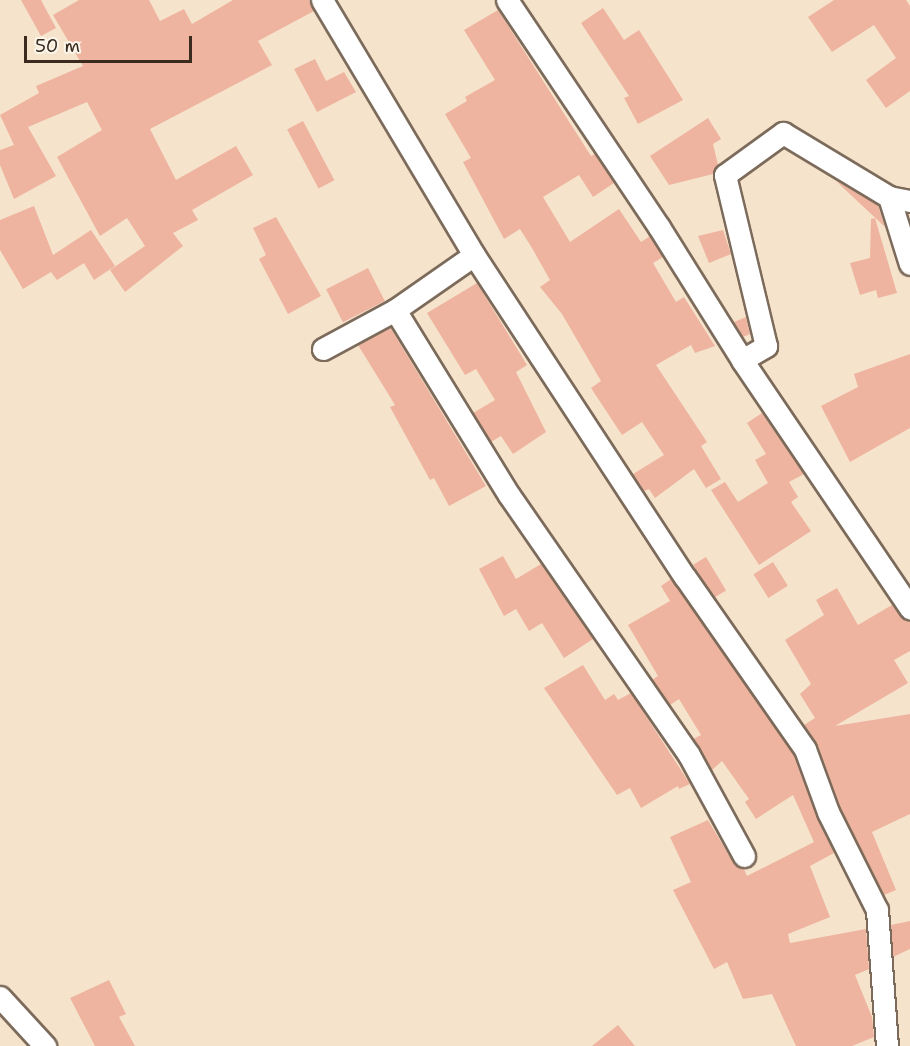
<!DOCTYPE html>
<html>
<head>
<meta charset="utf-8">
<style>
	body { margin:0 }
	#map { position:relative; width:910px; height:1046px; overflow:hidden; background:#f6e3cc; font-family:"Shantell Sans",sans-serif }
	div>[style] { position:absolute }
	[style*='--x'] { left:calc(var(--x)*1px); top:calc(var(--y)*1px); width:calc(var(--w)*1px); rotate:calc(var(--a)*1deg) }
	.building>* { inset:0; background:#eeb49f; transform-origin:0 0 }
	.roads { filter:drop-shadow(2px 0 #7c6b5b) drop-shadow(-2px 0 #7c6b5b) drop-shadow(0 2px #7c6b5b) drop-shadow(0 -2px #7c6b5b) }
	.minor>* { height:21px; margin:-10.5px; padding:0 10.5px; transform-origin:10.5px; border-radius:10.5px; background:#fff }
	span { translate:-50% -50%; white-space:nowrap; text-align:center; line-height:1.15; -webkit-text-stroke:4.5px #fbf7ec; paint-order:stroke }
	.scale { position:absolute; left:24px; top:36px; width:168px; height:27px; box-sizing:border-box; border:3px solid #3b2a1e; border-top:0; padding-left:8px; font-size:18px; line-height:21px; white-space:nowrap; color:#3b2a1e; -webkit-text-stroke:4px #fbf7ec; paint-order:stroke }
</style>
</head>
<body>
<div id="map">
	<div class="building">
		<i style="clip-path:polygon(21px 0,41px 0,56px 28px,41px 36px)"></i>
		<i style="clip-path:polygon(79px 0,149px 0,160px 21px,184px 9px,192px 24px,233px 0,309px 0,314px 11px,258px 41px,272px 65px,150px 129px,176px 180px,236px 146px,253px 175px,192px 210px,198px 220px,173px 233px,183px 246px,125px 292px,110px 270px,145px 246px,127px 218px,100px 236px,57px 157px,102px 130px,87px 102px,28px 127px,56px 176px,14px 199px,0 165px,0 150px,14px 145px,0 115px,39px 93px,36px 86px,83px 66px,53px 15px)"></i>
		<i style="clip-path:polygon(834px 0,906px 0,910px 6px,910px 91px,886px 108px,866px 80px,896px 58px,874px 25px,832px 52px,808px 17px)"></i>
		<i style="clip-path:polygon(603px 8px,624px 40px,639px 30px,683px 100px,638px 124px,624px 98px,629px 96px,581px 23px)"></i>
		<i style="clip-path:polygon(498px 10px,591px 156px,595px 154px,614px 183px,593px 197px,579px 175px,543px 197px,570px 242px,619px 209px,641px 242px,650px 236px,663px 257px,653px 263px,676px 302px,684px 297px,715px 346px,695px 353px,691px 345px,656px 365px,707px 442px,701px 446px,721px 479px,706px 488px,694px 469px,655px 498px,649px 489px,644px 491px,633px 474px,664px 455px,642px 422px,622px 435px,591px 388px,601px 381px,562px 314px,540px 287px,550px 280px,532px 248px,520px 229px,504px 239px,463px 162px,471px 158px,445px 114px,467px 101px,465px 97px,495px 80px,464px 30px)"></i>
		<i style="clip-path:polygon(315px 59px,326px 81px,344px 72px,356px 92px,317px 112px,294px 69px)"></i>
		<i style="clip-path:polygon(708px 118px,721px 139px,713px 144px,718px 165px,713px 174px,669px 185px,650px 156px)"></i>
		<i style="left:303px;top:121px;width:67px;height:18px;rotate:62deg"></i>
		<i style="clip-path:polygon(836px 181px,878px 205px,885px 227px)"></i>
		<i style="clip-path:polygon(34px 206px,53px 255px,91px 230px,115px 266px,94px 280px,84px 263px,57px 280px,51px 272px,23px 289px,0 250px,0 220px)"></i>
		<i style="clip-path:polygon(276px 217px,321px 296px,288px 314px,259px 259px,266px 255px,253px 228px)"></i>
		<i style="clip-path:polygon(875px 218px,897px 293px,878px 298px,876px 290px,860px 295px,850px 263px,870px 258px,871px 219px)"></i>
		<i style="clip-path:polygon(723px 230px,731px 254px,709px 263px,698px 236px)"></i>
		<i style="left:368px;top:268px;width:37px;height:47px;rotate:63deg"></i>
		<i style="clip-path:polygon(477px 283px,527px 365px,516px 372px,546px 432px,513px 454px,501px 436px,491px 442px,473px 413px,495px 400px,476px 369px,465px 375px,427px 313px)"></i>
		<i style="clip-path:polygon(746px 317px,750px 334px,743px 337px,734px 322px)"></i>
		<i style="clip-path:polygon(390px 327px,486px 486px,449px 506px,434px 478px,430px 480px,390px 407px,395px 405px,358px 345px)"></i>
		<i style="clip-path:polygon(910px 354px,910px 428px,850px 462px,821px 406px,858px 387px,854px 374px)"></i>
		<i style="clip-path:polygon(762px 413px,804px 474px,789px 482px,798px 497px,791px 502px,811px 531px,759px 565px,711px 490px,725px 482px,738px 502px,768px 483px,755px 460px,766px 454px,747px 423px)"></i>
		<i style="clip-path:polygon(503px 556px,516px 579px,541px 564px,593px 639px,564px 658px,542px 623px,529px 631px,516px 609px,504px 616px,479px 569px)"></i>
		<i style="left:706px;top:557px;width:39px;height:15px;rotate:59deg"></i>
		<i style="left:773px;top:562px;width:28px;height:23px;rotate:58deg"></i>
		<i style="clip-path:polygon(671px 579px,794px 755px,834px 853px,810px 866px,830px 917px,788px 934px,790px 943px,866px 929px,869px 969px,855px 975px,872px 1017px,874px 1037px,852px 1046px,796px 1046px,772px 994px,743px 999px,727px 962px,714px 969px,673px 890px,691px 882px,670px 837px,708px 820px,733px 862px,744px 869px,747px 876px,814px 842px,793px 795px,756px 819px,745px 802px,749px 799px,722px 761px,712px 770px,693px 739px,701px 735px,679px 699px,670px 705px,652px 680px,658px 676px,628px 625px,670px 601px,661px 586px)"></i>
		<i style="clip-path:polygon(837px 588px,858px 625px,892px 605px,900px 616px,910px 621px,910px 651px,894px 660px,908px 683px,835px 726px,910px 714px,910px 814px,872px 832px,896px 890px,884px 895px,840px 807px,817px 744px,804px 725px,815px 718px,800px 694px,811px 684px,785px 640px,824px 615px,816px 600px)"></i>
		<i style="clip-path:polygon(583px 665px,605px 700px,614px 694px,618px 700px,631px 693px,690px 784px,679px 789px,678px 786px,641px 808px,630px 788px,617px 795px,544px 688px)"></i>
		<i style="clip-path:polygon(910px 921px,910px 949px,893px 957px,891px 925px)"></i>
		<i style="clip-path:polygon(109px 980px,126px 1014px,119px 1017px,135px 1046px,95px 1046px,70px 998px)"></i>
		<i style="clip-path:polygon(618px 1025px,635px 1046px,592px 1046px)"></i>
	</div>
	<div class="roads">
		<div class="minor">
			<i style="--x:322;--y:0;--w:297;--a:59.2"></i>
			<i style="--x:474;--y:255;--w:385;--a:56.8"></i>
			<i style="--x:685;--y:577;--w:210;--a:55.1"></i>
			<i style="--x:805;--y:749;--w:67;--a:69.9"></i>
			<i style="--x:828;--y:812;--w:110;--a:63.4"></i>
			<i style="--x:877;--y:910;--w:136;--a:85.8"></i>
			<i style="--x:507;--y:0;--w:273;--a:56.2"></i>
			<i style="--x:659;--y:227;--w:157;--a:58"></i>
			<i style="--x:742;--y:360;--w:300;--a:55.9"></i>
			<i style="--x:889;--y:197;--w:70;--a:72.6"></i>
			<i style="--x:395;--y:310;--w:217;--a:58.4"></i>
			<i style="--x:509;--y:495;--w:316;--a:55.3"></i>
			<i style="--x:689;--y:755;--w:115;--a:61.4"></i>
			<i style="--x:323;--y:349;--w:82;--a:-28.4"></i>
			<i style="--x:395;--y:310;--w:96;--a:-34.8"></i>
			<i style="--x:742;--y:360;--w:28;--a:-30"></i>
			<i style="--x:766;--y:346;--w:176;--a:-103.5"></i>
			<i style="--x:725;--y:175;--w:72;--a:-35.9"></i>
			<i style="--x:783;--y:133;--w:124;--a:31.1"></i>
			<i style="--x:889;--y:197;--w:21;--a:11"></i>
			<i style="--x:0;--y:997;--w:67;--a:47.4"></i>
		</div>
	</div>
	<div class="scale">50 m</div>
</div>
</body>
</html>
